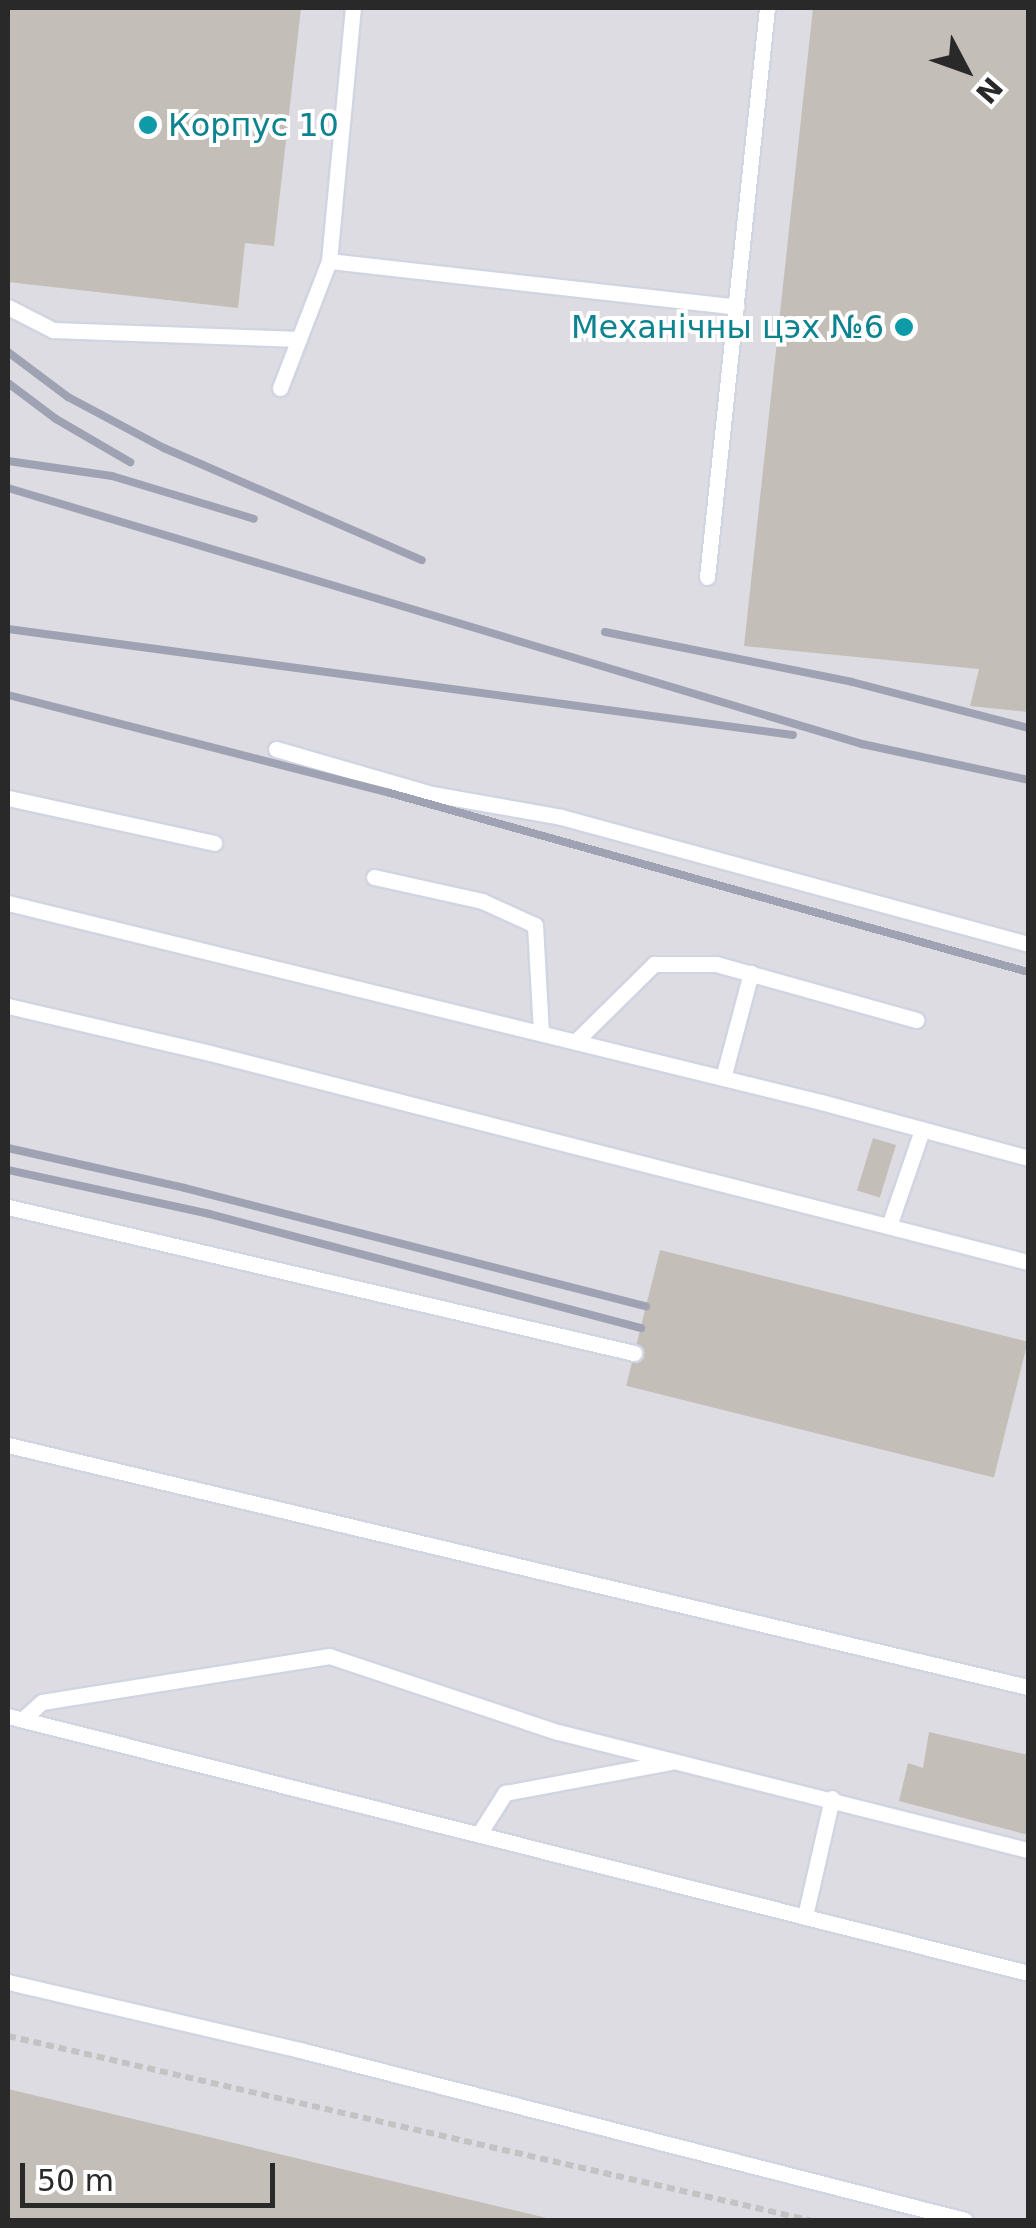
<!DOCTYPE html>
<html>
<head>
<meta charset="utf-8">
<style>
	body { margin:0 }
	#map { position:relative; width:1036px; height:2228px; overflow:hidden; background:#eae3db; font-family:"DejaVu Sans",sans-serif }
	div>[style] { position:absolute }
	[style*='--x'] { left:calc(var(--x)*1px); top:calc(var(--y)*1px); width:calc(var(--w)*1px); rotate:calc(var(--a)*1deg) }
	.industrial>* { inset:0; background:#dddce3; transform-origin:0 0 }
	.building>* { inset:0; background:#c3beb7; transform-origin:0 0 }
	.path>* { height:6px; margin-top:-3px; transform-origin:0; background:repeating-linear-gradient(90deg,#c3c3c3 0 8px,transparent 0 13px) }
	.roads { filter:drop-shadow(2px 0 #d1d4e1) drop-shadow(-2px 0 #d1d4e1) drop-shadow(0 2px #d1d4e1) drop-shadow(0 -2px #d1d4e1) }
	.lane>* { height:15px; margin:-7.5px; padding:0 7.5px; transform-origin:7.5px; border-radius:7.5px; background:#fff }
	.rail>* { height:8px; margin:-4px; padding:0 4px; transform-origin:4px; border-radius:4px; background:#9fa2b2 }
	.dots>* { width:28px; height:28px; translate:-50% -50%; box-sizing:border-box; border:5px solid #fff; border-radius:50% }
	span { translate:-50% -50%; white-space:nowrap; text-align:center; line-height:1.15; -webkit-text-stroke:8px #fff; paint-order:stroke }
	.culture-label { font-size:32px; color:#0d838f }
	.left { translate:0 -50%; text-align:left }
	.right { translate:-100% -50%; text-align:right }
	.frame { position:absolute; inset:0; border:10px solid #292929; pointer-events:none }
	.north { position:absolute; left:916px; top:20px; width:100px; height:100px; -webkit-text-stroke:8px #fff; paint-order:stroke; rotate:131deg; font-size:28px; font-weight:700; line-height:40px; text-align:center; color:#292929 }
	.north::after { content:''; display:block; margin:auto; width:35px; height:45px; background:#292929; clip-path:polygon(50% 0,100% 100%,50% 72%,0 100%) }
	.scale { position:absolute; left:20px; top:2163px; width:255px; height:45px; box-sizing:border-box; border:5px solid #292929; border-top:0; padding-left:12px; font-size:30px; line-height:35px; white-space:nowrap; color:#292929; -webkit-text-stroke:8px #fff; paint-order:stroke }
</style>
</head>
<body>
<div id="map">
	<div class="industrial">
		<i style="left:8px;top:8px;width:1020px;height:2212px"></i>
	</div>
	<div class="building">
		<i style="clip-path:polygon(8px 8px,301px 8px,274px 246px,245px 243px,238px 308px,8px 282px)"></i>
		<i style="clip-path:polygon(813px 8px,1028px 8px,1028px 712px,970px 706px,979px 669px,744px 646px)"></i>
		<i style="left:873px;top:1138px;width:24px;height:55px;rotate:17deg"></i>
		<i style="left:660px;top:1250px;width:379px;height:140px;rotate:14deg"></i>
		<i style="clip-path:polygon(929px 1732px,1028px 1755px,1028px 1835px,899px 1801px,908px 1763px,923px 1768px)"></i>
		<i style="clip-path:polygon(8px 2089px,551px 2219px,551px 2220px,8px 2220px)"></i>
	</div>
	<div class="path">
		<i style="--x:8;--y:2036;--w:822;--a:12.94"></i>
	</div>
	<div class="roads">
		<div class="lane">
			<i style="--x:329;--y:261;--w:254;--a:-84.6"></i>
			<i style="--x:8;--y:307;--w:51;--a:27.1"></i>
			<i style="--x:53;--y:330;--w:246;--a:2.1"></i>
			<i style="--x:280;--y:388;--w:136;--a:-68.9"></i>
			<i style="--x:329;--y:261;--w:410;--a:6.4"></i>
			<i style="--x:707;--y:577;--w:572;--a:-83.98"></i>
			<i style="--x:276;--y:749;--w:162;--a:16.1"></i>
			<i style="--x:432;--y:794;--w:131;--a:10.1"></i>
			<i style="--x:561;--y:817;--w:484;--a:15.2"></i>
			<i style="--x:8;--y:798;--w:211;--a:12.3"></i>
			<i style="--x:374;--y:877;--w:111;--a:12.5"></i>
			<i style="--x:482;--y:901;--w:58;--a:24.4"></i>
			<i style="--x:535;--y:925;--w:108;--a:86.8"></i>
			<i style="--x:8;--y:903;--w:837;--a:13.75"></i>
			<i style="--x:821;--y:1102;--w:214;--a:15.1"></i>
			<i style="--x:8;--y:1006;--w:207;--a:13.1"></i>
			<i style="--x:210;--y:1053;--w:844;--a:14.33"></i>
			<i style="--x:576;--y:1041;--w:110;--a:-44.6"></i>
			<i style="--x:654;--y:964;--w:62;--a:0"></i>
			<i style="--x:716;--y:964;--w:208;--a:15.6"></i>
			<i style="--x:723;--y:1078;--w:109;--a:-75.1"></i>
			<i style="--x:8;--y:1207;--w:643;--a:13.13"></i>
			<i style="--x:889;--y:1226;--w:102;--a:-71"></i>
			<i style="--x:8;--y:1445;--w:1048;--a:13.35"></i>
			<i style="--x:8;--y:1716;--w:1052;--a:14.14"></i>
			<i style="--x:23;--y:1719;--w:25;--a:-42"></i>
			<i style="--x:42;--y:1702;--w:291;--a:-9.1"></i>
			<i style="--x:329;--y:1656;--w:241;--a:18.4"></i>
			<i style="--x:558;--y:1732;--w:485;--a:14.1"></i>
			<i style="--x:479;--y:1834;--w:49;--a:-57.6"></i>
			<i style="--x:505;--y:1793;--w:168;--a:-10.6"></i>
			<i style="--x:805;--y:1916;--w:121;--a:-77.1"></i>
			<i style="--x:8;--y:1982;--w:300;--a:13.1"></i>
			<i style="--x:300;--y:2050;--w:686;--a:14.34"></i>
		</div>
	</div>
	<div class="rail">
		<i style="--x:8;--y:352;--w:75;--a:36.9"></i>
		<i style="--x:68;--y:397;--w:109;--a:28"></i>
		<i style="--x:164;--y:448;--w:281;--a:23.5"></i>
		<i style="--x:8;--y:383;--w:60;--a:36.9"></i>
		<i style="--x:56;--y:419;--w:86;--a:30.2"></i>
		<i style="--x:8;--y:461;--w:105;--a:8.2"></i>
		<i style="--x:112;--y:476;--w:148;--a:16.8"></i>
		<i style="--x:8;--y:488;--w:892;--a:16.69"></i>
		<i style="--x:862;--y:744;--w:170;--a:12.2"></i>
		<i style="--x:8;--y:629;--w:792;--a:7.69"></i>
		<i style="--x:605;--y:632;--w:252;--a:11.4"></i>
		<i style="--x:852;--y:682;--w:182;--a:14.6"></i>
		<i style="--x:8;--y:695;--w:394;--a:14.4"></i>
		<i style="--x:390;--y:793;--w:663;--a:15.67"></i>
		<i style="--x:8;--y:1148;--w:181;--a:12.7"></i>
		<i style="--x:185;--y:1188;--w:476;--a:14.4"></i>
		<i style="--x:8;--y:1170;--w:206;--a:12.3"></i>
		<i style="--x:209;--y:1214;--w:447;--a:14.8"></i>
	</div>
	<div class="dots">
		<i style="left:148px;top:125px;background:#0f9aa8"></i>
		<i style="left:904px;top:327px;background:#0f9aa8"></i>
	</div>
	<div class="culture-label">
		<span class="left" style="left:168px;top:125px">Корпус 10</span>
		<span class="right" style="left:884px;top:327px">Механічны цэх №6</span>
	</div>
	<div class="frame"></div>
	<div class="north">N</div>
	<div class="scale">50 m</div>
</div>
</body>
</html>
